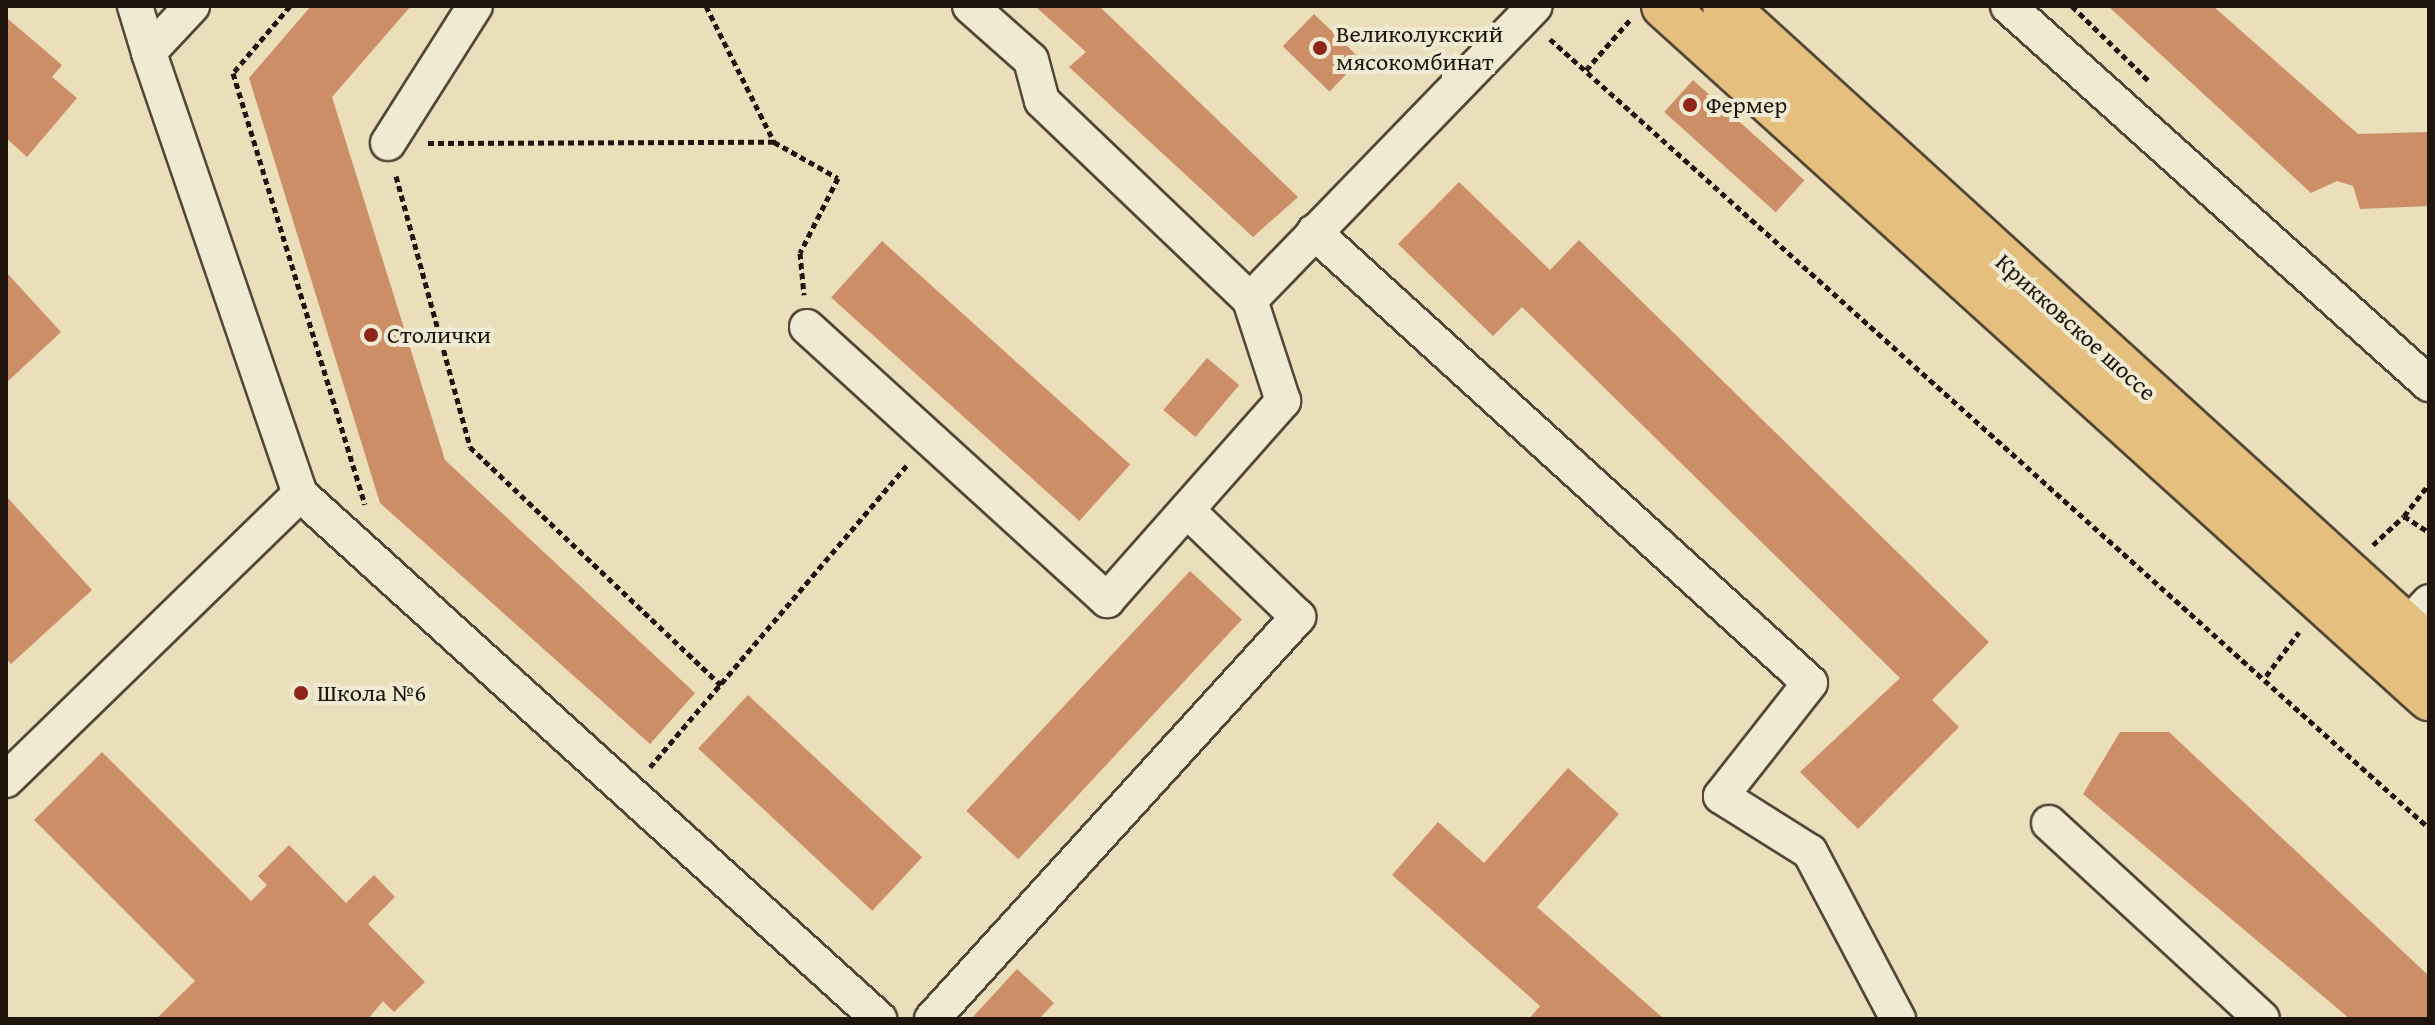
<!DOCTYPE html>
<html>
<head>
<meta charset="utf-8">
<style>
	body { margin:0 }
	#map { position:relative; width:2435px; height:1025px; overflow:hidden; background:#eadebb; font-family:"Gentium Book Plus",serif }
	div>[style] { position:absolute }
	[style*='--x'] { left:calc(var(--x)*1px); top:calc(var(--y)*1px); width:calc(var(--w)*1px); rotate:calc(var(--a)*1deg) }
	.building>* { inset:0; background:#cc8e67; transform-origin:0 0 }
	.path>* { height:5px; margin-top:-2.5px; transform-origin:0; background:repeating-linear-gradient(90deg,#1f150d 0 6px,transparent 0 10px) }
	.roads { filter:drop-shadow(2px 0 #524738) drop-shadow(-2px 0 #524738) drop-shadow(0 2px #524738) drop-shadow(0 -2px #524738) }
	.minor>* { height:34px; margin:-17px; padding:0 17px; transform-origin:17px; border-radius:17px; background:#f1ead3 }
	.major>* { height:44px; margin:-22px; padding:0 22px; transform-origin:22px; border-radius:22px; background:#e5bf7e }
	.dots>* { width:22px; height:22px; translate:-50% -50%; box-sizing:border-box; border:4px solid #f1ead3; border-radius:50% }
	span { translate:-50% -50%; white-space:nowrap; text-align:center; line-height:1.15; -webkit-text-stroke:8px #f1ead3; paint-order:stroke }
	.poi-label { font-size:24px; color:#1f150d }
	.left { translate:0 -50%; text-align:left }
	.street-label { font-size:24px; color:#1f150d }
	.frame { position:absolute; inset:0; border:8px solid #1f150d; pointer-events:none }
</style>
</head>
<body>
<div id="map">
	<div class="building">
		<i style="clip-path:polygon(311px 6px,411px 6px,332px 97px,445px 460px,695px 693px,650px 744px,380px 503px,249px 78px)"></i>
		<i style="clip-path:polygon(1035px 6px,1099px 6px,1298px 197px,1253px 237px,1069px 67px,1086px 52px)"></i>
		<i style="clip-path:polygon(2108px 6px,2213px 6px,2358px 134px,2429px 132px,2429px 206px,2360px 209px,2353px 186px,2337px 181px,2311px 193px)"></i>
		<i style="left:1314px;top:14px;width:65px;height:45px;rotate:44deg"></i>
		<i style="clip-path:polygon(8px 19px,62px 65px,52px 77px,77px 98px,27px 157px,6px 138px)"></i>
		<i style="left:1693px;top:80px;width:150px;height:43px;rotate:42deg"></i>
		<i style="clip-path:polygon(1459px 182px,1550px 270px,1579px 240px,1989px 642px,1932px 700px,1959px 727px,1858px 829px,1800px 772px,1900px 678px,1522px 307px,1493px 336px,1398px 244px)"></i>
		<i style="left:882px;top:241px;width:334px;height:76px;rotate:42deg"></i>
		<i style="clip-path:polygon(6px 272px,61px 332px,6px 383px)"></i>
		<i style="left:1207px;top:358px;width:42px;height:68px;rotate:40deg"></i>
		<i style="clip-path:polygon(6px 496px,92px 590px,11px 664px,6px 658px)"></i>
		<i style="left:1190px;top:571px;width:71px;height:328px;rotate:43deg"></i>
		<i style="left:748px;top:695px;width:238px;height:73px;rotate:43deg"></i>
		<i style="clip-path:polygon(2120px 732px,2169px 732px,2429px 976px,2429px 1019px,2350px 1019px,2083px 794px)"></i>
		<i style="clip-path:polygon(102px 752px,251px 901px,267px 885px,258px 876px,289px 845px,346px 903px,374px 875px,395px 897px,368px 924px,425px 982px,394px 1012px,383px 1001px,368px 1019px,156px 1019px,195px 981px,34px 820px)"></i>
		<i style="clip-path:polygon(1568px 768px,1619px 814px,1537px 907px,1664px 1019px,1529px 1019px,1540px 1006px,1392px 875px,1438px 822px,1484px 863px)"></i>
		<i style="clip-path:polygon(1017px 969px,1054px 1003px,1039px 1019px,971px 1019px)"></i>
	</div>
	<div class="path">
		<i style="--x:290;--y:6;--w:88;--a:130.4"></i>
		<i style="--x:233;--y:73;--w:451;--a:73"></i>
		<i style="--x:706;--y:6;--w:152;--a:63.4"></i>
		<i style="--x:2072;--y:6;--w:109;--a:44.3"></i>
		<i style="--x:1550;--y:39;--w:1181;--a:41.91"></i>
		<i style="--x:1586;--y:70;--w:67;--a:-48.7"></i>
		<i style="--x:428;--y:143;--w:346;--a:-0.2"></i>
		<i style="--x:774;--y:142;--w:73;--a:29.4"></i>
		<i style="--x:838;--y:178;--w:84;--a:116.9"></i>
		<i style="--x:800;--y:253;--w:42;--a:84.6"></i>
		<i style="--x:396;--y:176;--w:281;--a:74.7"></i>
		<i style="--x:470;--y:447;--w:346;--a:43.5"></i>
		<i style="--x:2404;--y:516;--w:41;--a:-52"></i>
		<i style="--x:2373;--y:545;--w:42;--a:-43.1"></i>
		<i style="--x:2404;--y:516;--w:30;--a:33"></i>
		<i style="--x:2266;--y:676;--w:55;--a:-53.1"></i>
		<i style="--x:650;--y:767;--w:398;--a:-49.6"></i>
	</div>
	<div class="roads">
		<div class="minor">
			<i style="--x:135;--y:6;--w:48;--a:73.1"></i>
			<i style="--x:970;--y:6;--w:81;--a:41.5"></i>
			<i style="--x:1031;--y:60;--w:42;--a:75"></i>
			<i style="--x:1042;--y:101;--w:288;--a:43.7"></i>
			<i style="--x:1250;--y:300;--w:409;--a:-45.9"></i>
			<i style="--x:2008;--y:6;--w:566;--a:41.92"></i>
			<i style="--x:388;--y:143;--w:162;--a:-57.6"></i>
			<i style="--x:1314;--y:232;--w:670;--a:42.28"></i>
			<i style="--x:1810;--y:683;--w:144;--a:128.2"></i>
			<i style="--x:1721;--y:796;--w:105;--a:32.2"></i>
			<i style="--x:1810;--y:852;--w:189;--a:62.2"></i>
			<i style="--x:807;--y:327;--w:406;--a:42.3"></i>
			<i style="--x:1107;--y:600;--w:266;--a:-48.5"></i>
			<i style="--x:1283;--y:401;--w:106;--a:-108.1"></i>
			<i style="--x:300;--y:494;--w:782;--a:42.2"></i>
			<i style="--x:2407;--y:626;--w:33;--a:-47"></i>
			<i style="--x:6;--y:780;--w:410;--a:-44.2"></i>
			<i style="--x:300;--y:494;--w:467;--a:-108.9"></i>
			<i style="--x:149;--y:52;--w:63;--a:-46.9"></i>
			<i style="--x:2049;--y:823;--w:289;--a:42.6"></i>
			<i style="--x:932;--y:1019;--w:544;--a:-47.68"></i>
			<i style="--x:1298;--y:617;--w:154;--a:-136.1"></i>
		</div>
		<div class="major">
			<i style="--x:1664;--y:6;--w:1032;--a:42.13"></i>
			<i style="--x:1725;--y:6;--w:952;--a:42.32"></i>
		</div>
	</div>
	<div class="dots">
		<i style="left:1320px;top:48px;background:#8f2418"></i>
		<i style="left:1690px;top:105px;background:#8f2418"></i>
		<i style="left:371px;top:335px;background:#8f2418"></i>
		<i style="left:301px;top:693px;background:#8f2418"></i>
	</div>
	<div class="poi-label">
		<span class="left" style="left:1336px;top:48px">Великолукский<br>мясокомбинат</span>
		<span class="left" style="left:1706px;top:105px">Фермер</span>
		<span class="left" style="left:387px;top:335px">Столички</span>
		<span class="left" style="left:317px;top:693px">Школа №6</span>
	</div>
	<div class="street-label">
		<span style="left:2076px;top:327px;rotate:42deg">Крикковское шоссе</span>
	</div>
	<div class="frame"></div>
</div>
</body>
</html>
